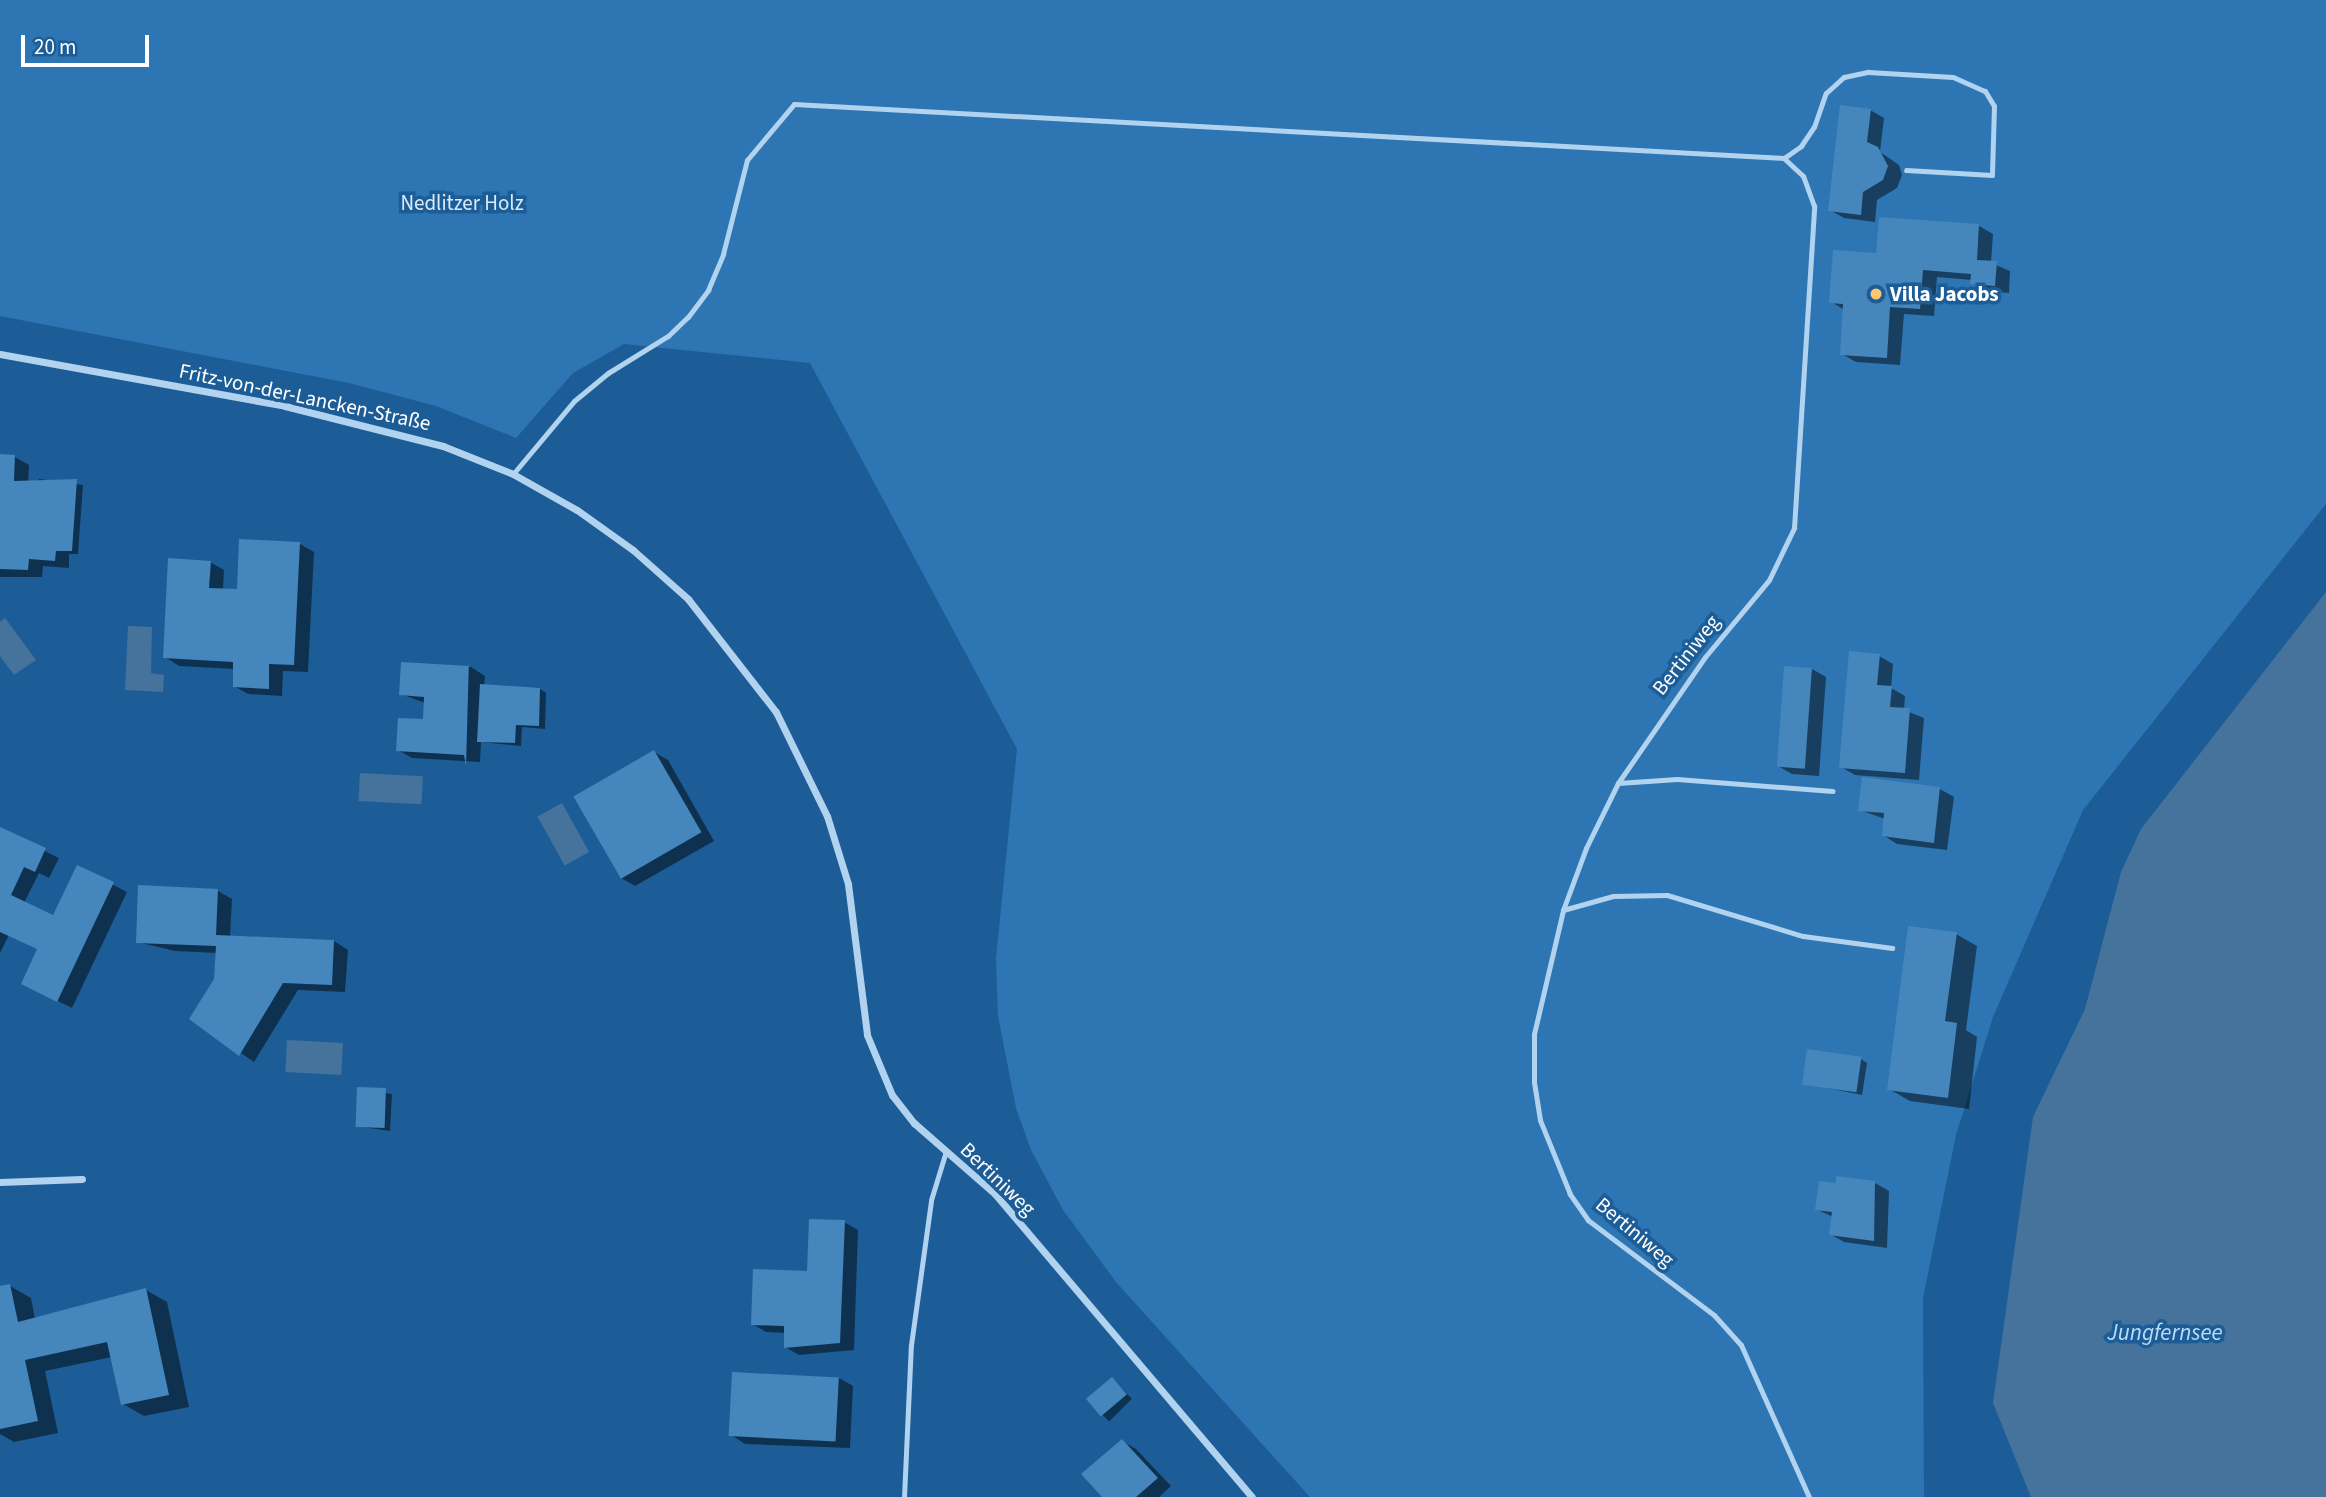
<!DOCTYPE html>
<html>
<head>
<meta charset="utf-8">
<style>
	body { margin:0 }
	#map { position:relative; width:2326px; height:1497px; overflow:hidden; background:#1d5d97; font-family:"Source Sans 3",sans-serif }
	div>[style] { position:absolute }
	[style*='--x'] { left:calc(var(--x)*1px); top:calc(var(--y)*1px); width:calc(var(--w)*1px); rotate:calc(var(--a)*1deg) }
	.green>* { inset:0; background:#2d76b3 }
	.water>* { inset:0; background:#46739c; transform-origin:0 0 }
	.shadow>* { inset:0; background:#0007; transform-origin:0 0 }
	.building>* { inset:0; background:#4586bd; transform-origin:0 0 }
	.service>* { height:5px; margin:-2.5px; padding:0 2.5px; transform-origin:2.5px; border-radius:2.5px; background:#b1d3ef }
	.minor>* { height:7px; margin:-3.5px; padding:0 3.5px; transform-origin:3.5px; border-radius:3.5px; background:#b1d3ef }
	.dots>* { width:19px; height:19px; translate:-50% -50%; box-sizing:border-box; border:4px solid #1d5d97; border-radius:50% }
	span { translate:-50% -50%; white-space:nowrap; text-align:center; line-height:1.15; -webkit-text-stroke:7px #1d5d97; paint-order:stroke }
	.park-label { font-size:21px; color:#d8ebfb }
	.poi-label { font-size:21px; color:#fff; font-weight:700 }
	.left { translate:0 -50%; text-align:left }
	.street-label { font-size:21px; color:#fff }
	.water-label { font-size:23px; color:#bdddf6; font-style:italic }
	.scale { position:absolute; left:21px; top:35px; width:128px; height:32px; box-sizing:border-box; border:4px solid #fff; border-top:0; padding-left:9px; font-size:21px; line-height:24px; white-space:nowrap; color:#fff; -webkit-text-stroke:5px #1d5d97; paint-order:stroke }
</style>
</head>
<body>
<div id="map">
	<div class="green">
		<i style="clip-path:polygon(0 0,2326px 0,2326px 504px,2083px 810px,1993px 1017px,1956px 1135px,1923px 1298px,1924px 1497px,1310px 1497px,1116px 1282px,1063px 1210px,1031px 1150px,1016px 1108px,998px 1016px,996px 959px,1017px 749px,810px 363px,624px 344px,573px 373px,516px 438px,436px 406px,349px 383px,0 316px)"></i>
	</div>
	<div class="water">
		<i style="clip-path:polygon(2326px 592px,2326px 1497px,2031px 1497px,1993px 1403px,2033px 1117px,2085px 1009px,2121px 872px,2141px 829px)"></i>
		<i style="clip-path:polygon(5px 618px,36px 660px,14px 675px,0 656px,0 622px)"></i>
		<i style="clip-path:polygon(128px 626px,152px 627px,151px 673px,164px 675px,163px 692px,125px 690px)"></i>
		<i style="left:360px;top:773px;width:63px;height:28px;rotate:3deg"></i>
		<i style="left:562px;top:803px;width:56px;height:28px;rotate:61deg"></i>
		<i style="left:287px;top:1040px;width:56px;height:32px;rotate:3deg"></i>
	</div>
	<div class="shadow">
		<i style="clip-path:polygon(1870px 110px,1884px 118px,1880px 152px,1899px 165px,1902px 175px,1897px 188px,1877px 200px,1875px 222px,1844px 218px,1830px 210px)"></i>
		<i style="clip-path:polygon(1979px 226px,1993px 234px,1991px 263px,2010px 271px,2009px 293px,1986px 291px,1972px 280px,1937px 277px,1934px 316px,1904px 314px,1900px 365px,1856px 362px,1842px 354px,1845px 310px,1831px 302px,1878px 255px)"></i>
		<i style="clip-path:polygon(0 456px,15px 457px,29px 465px,28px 484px,39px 484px,39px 479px,83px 485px,78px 554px,69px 554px,69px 568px,43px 566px,42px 577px,0 577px)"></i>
		<i style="clip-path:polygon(300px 544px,314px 552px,308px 672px,283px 671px,282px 696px,248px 694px,234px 686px,235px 669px,179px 666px,165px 657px,210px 562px,224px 570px,223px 590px,239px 591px)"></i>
		<i style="clip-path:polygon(1879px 656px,1893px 664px,1891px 688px,1905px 696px,1904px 710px,1924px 718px,1919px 780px,1855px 775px,1841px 767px)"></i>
		<i style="clip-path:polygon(403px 664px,471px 667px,485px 676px,484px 686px,540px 689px,546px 693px,545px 729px,522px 727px,521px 746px,481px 742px,480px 762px,412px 758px,398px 750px,424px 721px,425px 703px,401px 694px)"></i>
		<i style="clip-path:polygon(1786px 668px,1812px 669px,1826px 677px,1819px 776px,1792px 774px,1778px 766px)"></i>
		<i style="clip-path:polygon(654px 752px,668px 760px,714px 841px,635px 886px,621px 878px)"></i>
		<i style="clip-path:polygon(1940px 789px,1954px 797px,1947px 850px,1897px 844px,1883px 835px,1885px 819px,1860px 810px)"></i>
		<i style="clip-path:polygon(0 829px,59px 858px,49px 878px,39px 873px,24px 903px,54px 917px,78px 867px,127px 892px,72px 1008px,37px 991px,39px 949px,9px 935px,0 953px)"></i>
		<i style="clip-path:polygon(218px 891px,232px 899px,230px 937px,334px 941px,348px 950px,345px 992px,298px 990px,254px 1062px,191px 1019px,216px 979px,217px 953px,175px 951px,137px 942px)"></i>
		<i style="clip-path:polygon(1956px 934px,1977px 946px,1966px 1030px,1977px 1037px,1969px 1109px,1910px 1101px,1889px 1089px)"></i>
		<i style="clip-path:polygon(1861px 1059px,1867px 1063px,1862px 1095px,1803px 1083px)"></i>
		<i style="clip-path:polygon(358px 1089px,392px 1094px,390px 1131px,356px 1126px)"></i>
		<i style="clip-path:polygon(1875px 1183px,1889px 1191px,1887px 1248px,1844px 1242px,1830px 1234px,1833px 1217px,1816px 1209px,1837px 1185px)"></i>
		<i style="clip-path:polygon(844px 1222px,858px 1230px,854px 1350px,799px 1355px,785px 1347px,786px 1333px,766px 1332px,752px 1324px,808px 1273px)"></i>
		<i style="clip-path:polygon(10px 1286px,31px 1298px,35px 1319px,146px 1290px,167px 1302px,189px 1407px,144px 1416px,123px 1404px,112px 1357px,45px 1371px,58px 1433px,14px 1442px,0 1434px,0 1288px)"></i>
		<i style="clip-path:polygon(839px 1378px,853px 1386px,850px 1448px,745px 1444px,731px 1435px)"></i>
		<i style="left:1112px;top:1379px;width:28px;height:32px;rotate:45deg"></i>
		<i style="clip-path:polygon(1122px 1441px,1136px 1449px,1171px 1486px,1159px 1497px,1104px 1497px)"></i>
	</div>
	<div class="building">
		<i style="clip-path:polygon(1840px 105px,1871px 109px,1867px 142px,1878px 147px,1888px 166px,1883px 180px,1863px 192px,1861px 215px,1828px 211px)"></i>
		<i style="clip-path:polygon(1879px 217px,1979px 224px,1977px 260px,1997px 261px,1995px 286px,1970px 284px,1971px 274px,1923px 270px,1920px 309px,1890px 307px,1887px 358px,1840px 355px,1843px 304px,1829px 303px,1833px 250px,1876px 253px)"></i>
		<i style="clip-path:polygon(0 454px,15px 455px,14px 481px,77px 479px,72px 551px,56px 551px,55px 561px,29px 559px,28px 570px,0 569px)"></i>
		<i style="clip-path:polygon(239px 539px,300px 542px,294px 665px,269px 664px,269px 689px,233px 687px,233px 662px,163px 658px,168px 558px,211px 561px,209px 588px,237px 589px)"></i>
		<i style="clip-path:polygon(1849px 651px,1880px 654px,1877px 685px,1892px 686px,1890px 707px,1910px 708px,1905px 773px,1839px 768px)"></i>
		<i style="clip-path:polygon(469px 659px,466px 766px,464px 755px,396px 751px,398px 718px,423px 719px,424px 697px,399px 695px,401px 662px,469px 666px)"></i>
		<i style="left:1784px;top:666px;width:28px;height:101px;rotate:4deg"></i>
		<i style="clip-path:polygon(480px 684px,540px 688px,539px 726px,516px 725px,515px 743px,477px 742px)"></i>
		<i style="left:654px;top:750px;width:95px;height:93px;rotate:60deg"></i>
		<i style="clip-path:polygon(1862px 777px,1940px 787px,1934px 843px,1882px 836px,1884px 813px,1858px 811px)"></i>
		<i style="clip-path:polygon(0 827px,46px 848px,35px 872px,24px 867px,11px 895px,53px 915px,77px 865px,114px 882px,57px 1002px,21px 984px,37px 949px,0 932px)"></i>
		<i style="clip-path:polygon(138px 885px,218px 889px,216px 935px,334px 940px,332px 985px,283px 983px,239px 1056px,189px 1019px,214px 979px,216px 946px,136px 943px)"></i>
		<i style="clip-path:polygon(1908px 926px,1957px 932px,1945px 1021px,1957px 1023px,1948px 1098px,1887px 1090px)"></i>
		<i style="left:1807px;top:1049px;width:55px;height:36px;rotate:8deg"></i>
		<i style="left:357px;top:1087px;width:29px;height:40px;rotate:2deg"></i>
		<i style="clip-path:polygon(1836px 1176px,1875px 1181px,1874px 1241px,1829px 1235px,1832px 1212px,1815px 1210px,1819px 1181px,1836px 1183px)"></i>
		<i style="clip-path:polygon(809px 1219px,845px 1220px,840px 1343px,784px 1348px,784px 1326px,751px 1325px,753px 1269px,807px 1271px)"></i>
		<i style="clip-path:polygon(10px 1284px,18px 1322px,146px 1288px,169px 1395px,121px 1405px,107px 1342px,25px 1360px,38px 1421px,0 1429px,0 1286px)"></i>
		<i style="left:732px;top:1372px;width:107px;height:64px;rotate:3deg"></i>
		<i style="left:1112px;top:1377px;width:23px;height:34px;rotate:50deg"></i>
		<i style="clip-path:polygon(1122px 1439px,1158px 1478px,1136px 1497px,1102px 1497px,1081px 1474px)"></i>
	</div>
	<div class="service">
		<i style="--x:513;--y:474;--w:95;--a:-50.1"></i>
		<i style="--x:574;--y:401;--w:44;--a:-39.5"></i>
		<i style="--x:608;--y:373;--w:70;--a:-31.7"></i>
		<i style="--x:668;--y:336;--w:28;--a:-44"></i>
		<i style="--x:688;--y:317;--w:34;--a:-53"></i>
		<i style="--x:708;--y:290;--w:39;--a:-67"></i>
		<i style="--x:723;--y:254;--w:97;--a:-75.7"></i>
		<i style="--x:747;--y:160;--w:73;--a:-50"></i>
		<i style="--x:794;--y:104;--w:991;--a:3.12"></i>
		<i style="--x:1618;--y:783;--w:59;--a:-3.9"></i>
		<i style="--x:1677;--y:779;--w:156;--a:4.4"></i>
		<i style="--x:1563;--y:910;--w:52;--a:-15.6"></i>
		<i style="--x:1613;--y:896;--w:54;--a:-1.1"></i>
		<i style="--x:1667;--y:895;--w:142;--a:16.8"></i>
		<i style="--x:1803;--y:936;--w:90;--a:7.7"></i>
		<i style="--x:904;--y:1497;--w:152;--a:-87.4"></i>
		<i style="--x:911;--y:1345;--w:146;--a:-82.1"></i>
		<i style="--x:931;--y:1200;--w:51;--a:-73"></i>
		<i style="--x:1809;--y:1497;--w:167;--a:-114.1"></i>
		<i style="--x:1741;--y:1345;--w:40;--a:-132"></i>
		<i style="--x:1714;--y:1315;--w:158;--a:-143"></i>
		<i style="--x:1588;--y:1220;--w:32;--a:-125"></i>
		<i style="--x:1570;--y:1194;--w:80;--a:-112.1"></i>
		<i style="--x:1540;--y:1120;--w:38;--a:-99"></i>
		<i style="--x:1534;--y:1082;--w:48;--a:-90"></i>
		<i style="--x:1534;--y:1034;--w:127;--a:-76.8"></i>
		<i style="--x:1563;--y:910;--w:66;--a:-69.6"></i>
		<i style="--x:1586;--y:848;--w:72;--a:-63.8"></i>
		<i style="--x:1618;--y:783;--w:153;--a:-55.4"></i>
		<i style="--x:1705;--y:657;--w:100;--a:-50.3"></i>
		<i style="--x:1769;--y:580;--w:58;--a:-64.3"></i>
		<i style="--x:1794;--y:528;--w:323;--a:-86.4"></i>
		<i style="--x:1814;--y:206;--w:32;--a:-110"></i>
		<i style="--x:1803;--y:176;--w:26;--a:-137"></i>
		<i style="--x:1784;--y:158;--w:21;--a:-35"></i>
		<i style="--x:1801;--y:146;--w:23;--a:-56"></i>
		<i style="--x:1814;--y:127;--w:36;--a:-71"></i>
		<i style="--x:1826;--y:93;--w:24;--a:-42"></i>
		<i style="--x:1844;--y:77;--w:25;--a:-12"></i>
		<i style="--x:1868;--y:72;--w:85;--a:3.4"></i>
		<i style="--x:1953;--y:77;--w:35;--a:24"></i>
		<i style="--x:1985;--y:91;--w:17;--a:59"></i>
		<i style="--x:1994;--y:106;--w:69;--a:91.7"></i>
		<i style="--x:1992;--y:175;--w:86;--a:-176.7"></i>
	</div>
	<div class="minor">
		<i style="--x:0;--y:354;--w:290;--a:10.3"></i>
		<i style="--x:285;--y:406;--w:163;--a:14.2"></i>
		<i style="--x:443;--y:446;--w:75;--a:21.8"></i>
		<i style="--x:513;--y:474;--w:73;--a:29.4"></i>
		<i style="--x:577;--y:510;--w:69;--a:35.5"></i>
		<i style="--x:633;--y:550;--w:74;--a:41.7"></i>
		<i style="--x:688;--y:599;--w:143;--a:52.1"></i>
		<i style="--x:776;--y:712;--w:116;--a:63.9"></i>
		<i style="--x:827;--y:816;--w:71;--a:72.8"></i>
		<i style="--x:848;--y:884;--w:152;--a:82.8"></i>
		<i style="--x:867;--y:1035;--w:65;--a:67.4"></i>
		<i style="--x:892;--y:1095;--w:36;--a:52"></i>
		<i style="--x:914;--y:1123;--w:108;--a:41.2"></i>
		<i style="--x:995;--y:1194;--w:397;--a:49.7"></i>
		<i style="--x:0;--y:1182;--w:82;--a:-2.1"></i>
	</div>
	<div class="dots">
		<i style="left:1876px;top:294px;background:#ffc870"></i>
	</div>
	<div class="park-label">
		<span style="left:462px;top:203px">Nedlitzer Holz</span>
	</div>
	<div class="poi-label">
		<span class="left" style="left:1890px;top:294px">Villa Jacobs</span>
	</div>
	<div class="street-label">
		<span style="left:305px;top:397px;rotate:12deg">Fritz-von-der-Lancken-Straße</span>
		<span style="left:1686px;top:655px;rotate:-52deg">Bertiniweg</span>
		<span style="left:998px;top:1179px;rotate:44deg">Bertiniweg</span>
		<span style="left:1635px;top:1232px;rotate:40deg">Bertiniweg</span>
	</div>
	<div class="water-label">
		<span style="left:2165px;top:1333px">Jungfernsee</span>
	</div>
	<div class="scale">20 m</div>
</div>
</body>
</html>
